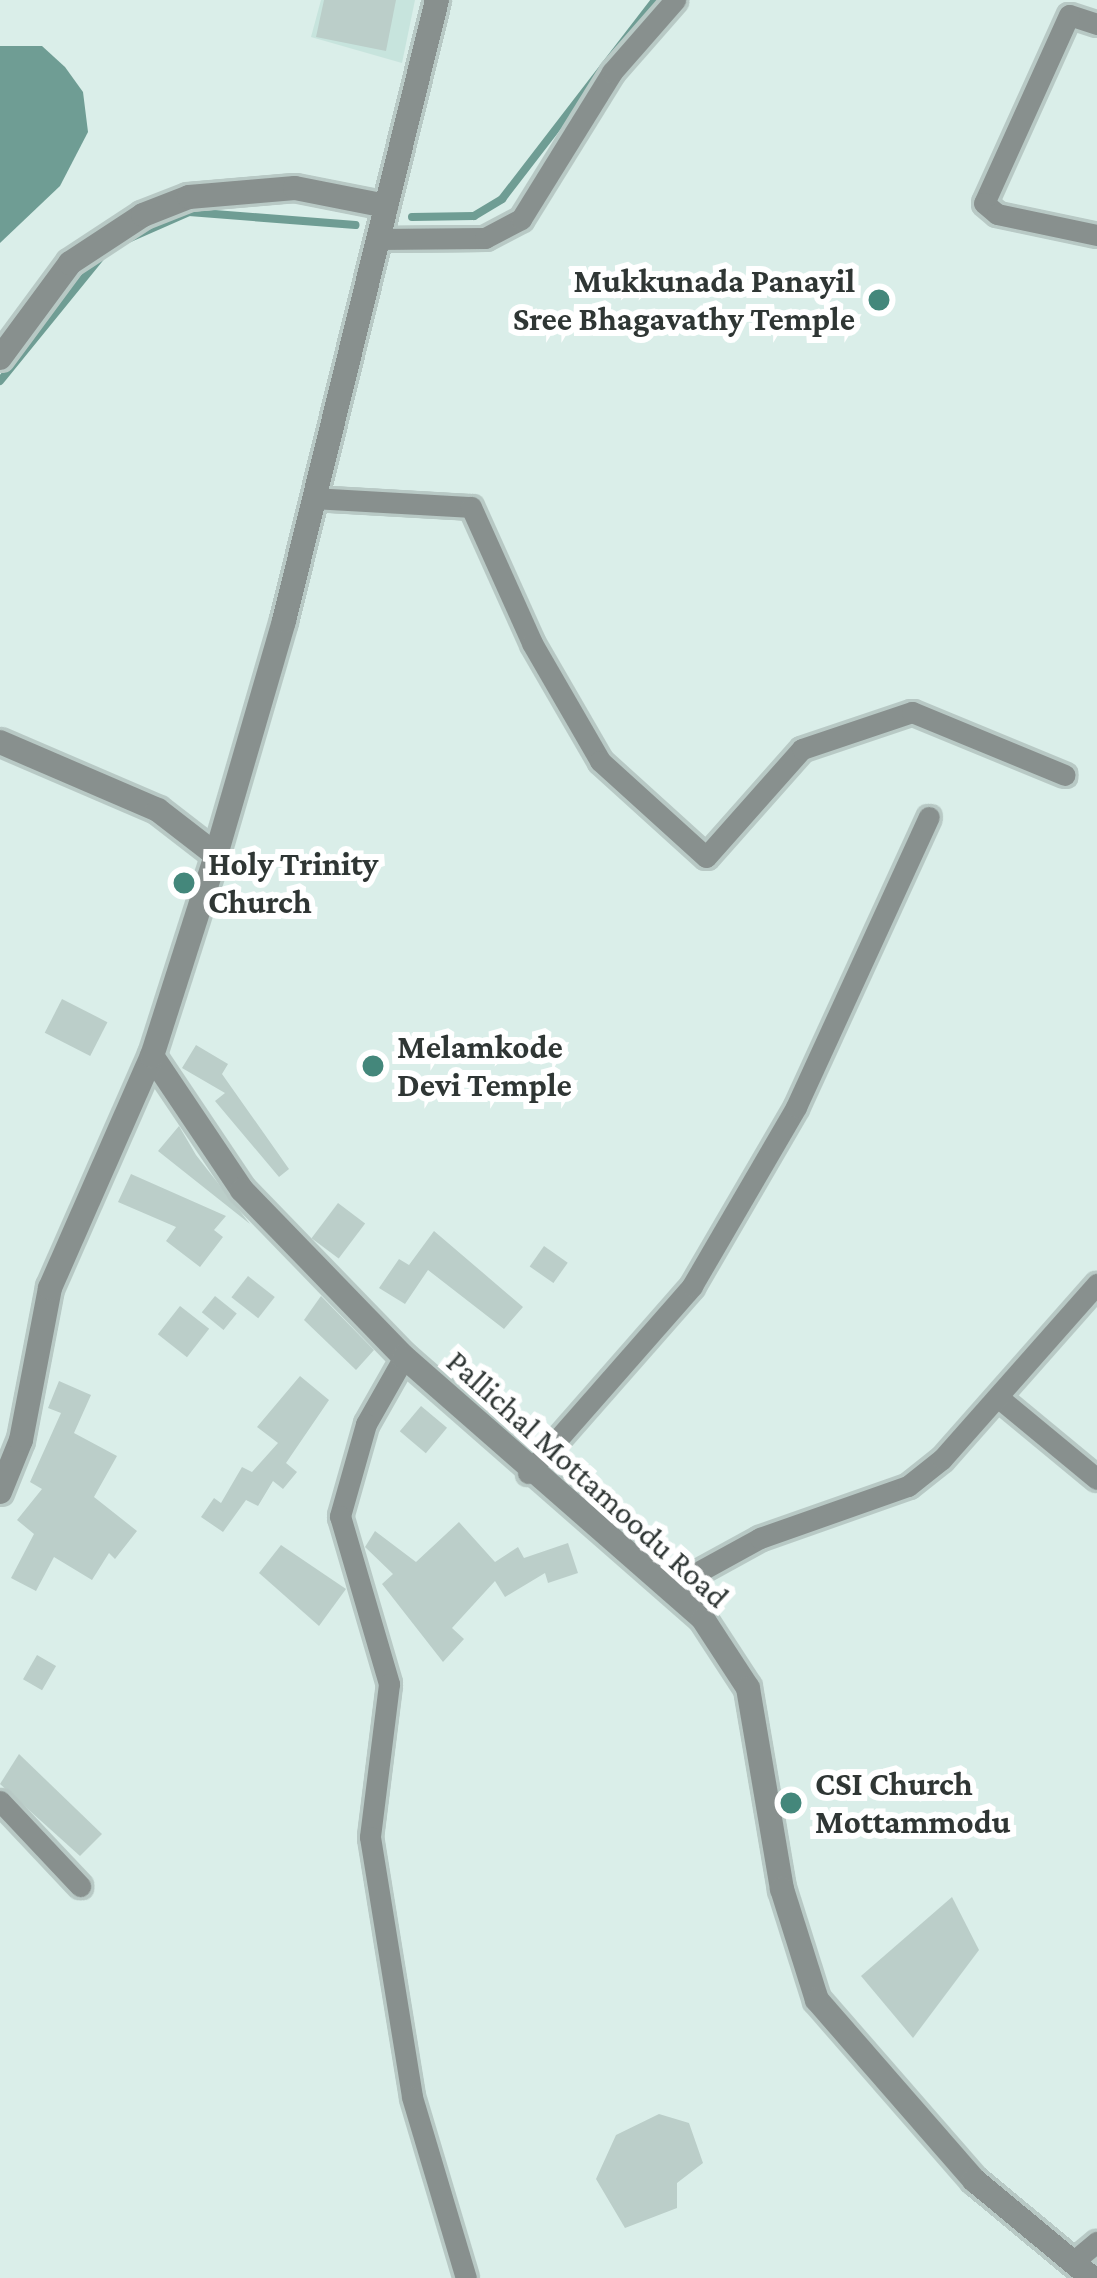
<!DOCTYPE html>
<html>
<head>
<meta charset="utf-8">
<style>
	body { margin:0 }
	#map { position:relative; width:1097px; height:2278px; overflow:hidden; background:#daeee9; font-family:"Crimson Pro",serif }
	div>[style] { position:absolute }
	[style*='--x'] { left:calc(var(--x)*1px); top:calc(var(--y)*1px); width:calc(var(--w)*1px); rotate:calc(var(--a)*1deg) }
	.built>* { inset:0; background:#c7e4dd }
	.water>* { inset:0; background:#6f9d94 }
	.stream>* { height:8px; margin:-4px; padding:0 4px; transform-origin:4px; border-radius:4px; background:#6f9d94 }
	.building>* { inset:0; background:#bbcec9; transform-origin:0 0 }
	.roads { filter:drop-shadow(3px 0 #b8c9c5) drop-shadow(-3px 0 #b8c9c5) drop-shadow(0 3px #b8c9c5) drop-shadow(0 -3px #b8c9c5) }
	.minor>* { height:21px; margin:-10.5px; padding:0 10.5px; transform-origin:10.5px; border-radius:10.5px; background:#88908e }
	.tertiary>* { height:24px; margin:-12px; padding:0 12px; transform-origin:12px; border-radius:12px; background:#88908e }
	.dots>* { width:33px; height:33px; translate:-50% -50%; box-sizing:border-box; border:6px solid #fff; border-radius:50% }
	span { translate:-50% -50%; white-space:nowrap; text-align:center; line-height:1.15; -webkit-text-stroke:12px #fff; paint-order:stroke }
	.poi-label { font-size:33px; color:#2f3634; font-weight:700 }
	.right { translate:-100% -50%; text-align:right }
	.left { translate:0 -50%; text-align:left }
	.street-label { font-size:33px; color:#2f3634 }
</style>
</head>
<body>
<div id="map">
	<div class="built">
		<i style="clip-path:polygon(321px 0,415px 0,402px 63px,311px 37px)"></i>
	</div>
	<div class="water">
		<i style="clip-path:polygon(0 46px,42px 46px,65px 67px,83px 92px,88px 132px,60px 186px,0 243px)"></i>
	</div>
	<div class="stream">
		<i style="--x:412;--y:217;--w:62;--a:-0.9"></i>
		<i style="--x:474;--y:216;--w:33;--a:-31"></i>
		<i style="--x:502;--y:199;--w:251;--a:-52.4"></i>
		<i style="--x:123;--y:241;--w:72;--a:-23.7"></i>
		<i style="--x:189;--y:212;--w:167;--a:4.5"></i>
		<i style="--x:0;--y:381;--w:166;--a:-50.9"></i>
	</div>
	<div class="building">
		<i style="clip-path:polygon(324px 0,396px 0,386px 51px,316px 37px)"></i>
		<i style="left:62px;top:999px;width:51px;height:38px;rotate:27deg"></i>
		<i style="clip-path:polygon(196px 1045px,228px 1064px,222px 1074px,289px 1169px,279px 1177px,215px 1101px,225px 1093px,182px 1068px)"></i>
		<i style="clip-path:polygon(179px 1126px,196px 1155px,250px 1224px,158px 1151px)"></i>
		<i style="clip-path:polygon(131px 1174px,226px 1216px,214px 1230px,223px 1237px,200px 1267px,166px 1241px,176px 1227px,118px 1202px)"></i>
		<i style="left:338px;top:1203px;width:34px;height:44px;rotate:37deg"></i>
		<i style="clip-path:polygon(434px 1231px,523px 1307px,504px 1329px,428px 1270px,405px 1304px,379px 1288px,399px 1259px,409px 1265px)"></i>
		<i style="left:544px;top:1246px;width:29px;height:25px;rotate:35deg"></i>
		<i style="left:248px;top:1276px;width:34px;height:27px;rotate:38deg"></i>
		<i style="left:215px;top:1296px;width:28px;height:21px;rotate:39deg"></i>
		<i style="clip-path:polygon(321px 1296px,374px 1350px,356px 1370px,304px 1320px)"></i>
		<i style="left:180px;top:1306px;width:37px;height:36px;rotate:38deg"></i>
		<i style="clip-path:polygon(300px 1376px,329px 1400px,286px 1463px,297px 1472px,283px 1489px,273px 1481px,258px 1506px,246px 1500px,223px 1532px,201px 1517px,214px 1498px,221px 1503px,242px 1467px,252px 1472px,278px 1443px,257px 1427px)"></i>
		<i style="clip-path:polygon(59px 1381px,91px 1395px,74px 1433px,117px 1456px,94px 1497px,137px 1531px,115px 1559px,109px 1553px,92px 1580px,54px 1557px,36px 1591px,11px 1578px,34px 1534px,17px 1520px,42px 1489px,30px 1482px,61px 1413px,48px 1408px)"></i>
		<i style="left:421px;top:1406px;width:34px;height:33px;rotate:40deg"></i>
		<i style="clip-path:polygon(459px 1522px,495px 1562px,518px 1547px,524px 1558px,568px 1543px,578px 1573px,548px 1583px,545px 1573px,505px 1597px,495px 1581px,452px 1628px,464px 1639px,443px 1662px,382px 1584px,393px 1574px,365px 1547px,375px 1531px,416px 1562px)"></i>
		<i style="clip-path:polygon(281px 1545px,346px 1589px,319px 1626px,259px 1573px)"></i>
		<i style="left:37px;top:1655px;width:22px;height:28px;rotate:30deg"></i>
		<i style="clip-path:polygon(19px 1754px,102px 1834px,80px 1856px,0 1784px)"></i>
		<i style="clip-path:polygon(952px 1897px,979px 1950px,913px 2038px,861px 1976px)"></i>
		<i style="clip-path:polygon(659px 2114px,689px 2123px,703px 2163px,677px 2183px,677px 2208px,625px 2228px,596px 2179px,616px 2135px)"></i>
	</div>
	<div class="roads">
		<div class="minor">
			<i style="--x:1097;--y:24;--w:29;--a:-162"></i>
			<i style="--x:1069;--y:15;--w:206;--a:114.3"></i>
			<i style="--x:984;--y:203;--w:17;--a:40"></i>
			<i style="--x:997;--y:214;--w:102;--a:11.9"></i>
			<i style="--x:378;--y:239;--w:107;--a:-0.5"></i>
			<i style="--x:485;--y:238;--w:41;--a:-27.8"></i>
			<i style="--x:521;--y:219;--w:173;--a:-58.2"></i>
			<i style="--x:612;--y:72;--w:96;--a:-48.8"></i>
			<i style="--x:314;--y:498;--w:157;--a:3.3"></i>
			<i style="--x:471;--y:507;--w:149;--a:65.8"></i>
			<i style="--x:532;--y:643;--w:136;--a:60"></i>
			<i style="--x:600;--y:761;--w:143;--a:42.2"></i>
			<i style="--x:706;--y:857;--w:144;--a:-48.4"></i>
			<i style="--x:802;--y:749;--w:116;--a:-18.6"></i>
			<i style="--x:912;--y:712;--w:165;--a:22.4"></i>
			<i style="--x:404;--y:1357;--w:77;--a:119.6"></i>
			<i style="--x:366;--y:1424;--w:96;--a:105.8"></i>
			<i style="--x:340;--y:1516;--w:175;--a:73.7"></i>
			<i style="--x:389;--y:1684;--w:154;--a:97.1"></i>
			<i style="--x:370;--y:1837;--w:263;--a:80.8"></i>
			<i style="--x:412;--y:2097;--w:189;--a:73.4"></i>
			<i style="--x:999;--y:1398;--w:127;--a:39.6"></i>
			<i style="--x:528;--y:1473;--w:249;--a:-48.7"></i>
			<i style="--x:692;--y:1286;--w:207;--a:-59.8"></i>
			<i style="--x:796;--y:1107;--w:319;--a:-65.4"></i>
			<i style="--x:669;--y:1588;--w:104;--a:-28.8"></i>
			<i style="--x:760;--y:1538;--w:157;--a:-19.4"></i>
			<i style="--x:908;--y:1486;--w:43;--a:-38.5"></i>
			<i style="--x:942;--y:1459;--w:234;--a:-48.5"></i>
			<i style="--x:0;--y:1801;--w:117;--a:46.7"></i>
			<i style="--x:1074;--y:2261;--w:30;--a:-40"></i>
		</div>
		<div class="tertiary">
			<i style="--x:0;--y:358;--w:118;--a:-53.6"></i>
			<i style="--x:70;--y:263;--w:87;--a:-33.3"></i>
			<i style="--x:143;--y:215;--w:49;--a:-21.4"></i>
			<i style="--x:189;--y:197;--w:106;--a:-4.9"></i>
			<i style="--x:295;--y:188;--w:93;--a:11.2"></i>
			<i style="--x:0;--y:742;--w:172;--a:23.3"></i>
			<i style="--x:158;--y:810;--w:73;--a:37.8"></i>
			<i style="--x:152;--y:1056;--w:161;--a:56.1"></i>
			<i style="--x:242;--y:1190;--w:233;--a:45.9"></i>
			<i style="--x:404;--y:1357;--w:398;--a:41.2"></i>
			<i style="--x:703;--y:1619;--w:82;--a:56.9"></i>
			<i style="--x:748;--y:1688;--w:204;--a:80.4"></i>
			<i style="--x:782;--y:1889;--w:116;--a:72.5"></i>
			<i style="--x:817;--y:2000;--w:239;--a:48.9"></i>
			<i style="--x:974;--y:2180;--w:153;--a:39.7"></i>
			<i style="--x:0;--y:1492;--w:56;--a:-68"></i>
			<i style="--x:21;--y:1440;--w:155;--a:-79.2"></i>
			<i style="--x:50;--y:1288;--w:253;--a:-66.3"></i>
			<i style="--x:152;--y:1056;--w:211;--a:-72.3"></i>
			<i style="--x:216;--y:855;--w:244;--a:-73.8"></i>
			<i style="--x:284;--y:621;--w:640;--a:-76.16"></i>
		</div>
	</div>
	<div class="dots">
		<i style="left:879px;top:300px;background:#44877b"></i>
		<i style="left:184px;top:883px;background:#44877b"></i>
		<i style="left:373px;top:1066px;background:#44877b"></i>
		<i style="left:791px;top:1803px;background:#44877b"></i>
	</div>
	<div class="poi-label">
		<span class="right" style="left:855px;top:300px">Mukkunada Panayil<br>Sree Bhagavathy Temple</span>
		<span class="left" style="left:208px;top:883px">Holy Trinity<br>Church</span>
		<span class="left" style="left:397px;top:1066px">Melamkode<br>Devi Temple</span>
		<span class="left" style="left:815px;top:1803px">CSI Church<br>Mottammodu</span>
	</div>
	<div class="street-label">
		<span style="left:588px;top:1479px;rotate:42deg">Pallichal Mottamoodu Road</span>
	</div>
</div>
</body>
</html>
